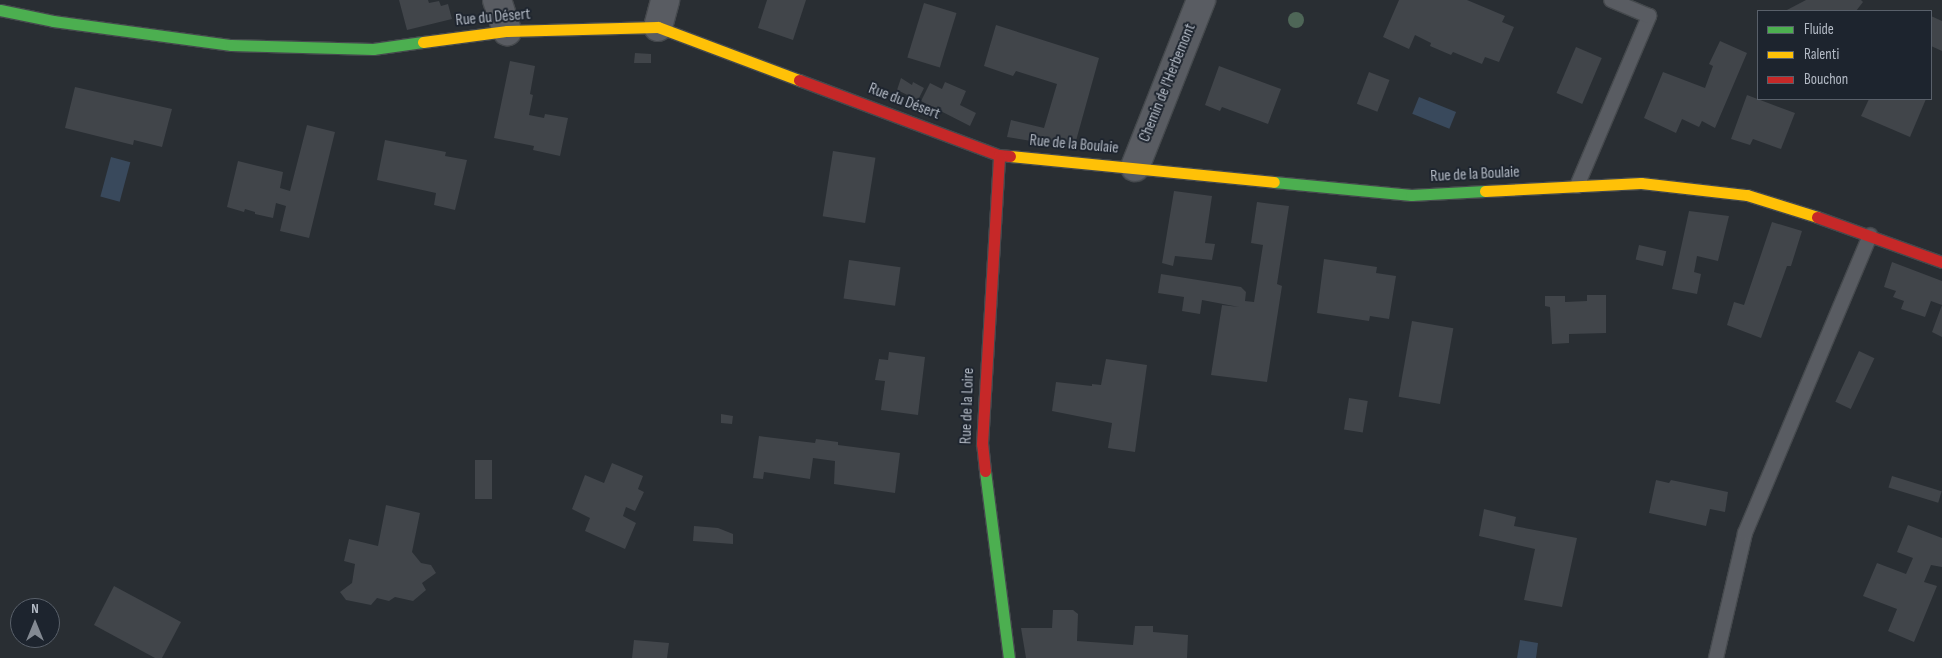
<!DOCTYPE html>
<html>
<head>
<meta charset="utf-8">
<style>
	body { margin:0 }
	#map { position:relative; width:1942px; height:658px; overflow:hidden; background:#292e33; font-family:"Sofia Sans Condensed",sans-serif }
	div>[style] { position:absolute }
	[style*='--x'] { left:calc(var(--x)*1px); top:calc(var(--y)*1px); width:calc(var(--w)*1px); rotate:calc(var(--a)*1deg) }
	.water>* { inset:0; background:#39495c; transform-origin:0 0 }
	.building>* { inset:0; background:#41454a; transform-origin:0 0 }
	.roads { filter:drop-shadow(1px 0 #45494d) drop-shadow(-1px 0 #45494d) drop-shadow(0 1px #45494d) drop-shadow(0 -1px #45494d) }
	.lane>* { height:14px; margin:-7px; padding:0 7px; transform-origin:7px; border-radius:7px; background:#595c62 }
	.street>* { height:28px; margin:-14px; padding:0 14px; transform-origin:14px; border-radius:14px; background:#595c62 }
	.fast>* { height:11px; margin:-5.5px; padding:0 5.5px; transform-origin:5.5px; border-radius:5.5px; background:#4caf50 }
	.slow>* { height:11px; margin:-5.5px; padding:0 5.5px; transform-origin:5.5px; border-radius:5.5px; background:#ffc107 }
	.jam>* { height:11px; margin:-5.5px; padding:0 5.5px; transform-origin:5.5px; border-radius:5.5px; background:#c62828 }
	.trees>* { width:16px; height:16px; margin:-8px; border-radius:50%; background:#4e6657 }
	span { translate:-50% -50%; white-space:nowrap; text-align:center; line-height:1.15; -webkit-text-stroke:4px #1d242e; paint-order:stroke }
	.street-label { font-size:16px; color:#b3bac5 }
	.legend { position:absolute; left:1757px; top:10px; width:175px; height:90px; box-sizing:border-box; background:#1d242e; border:1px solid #59606a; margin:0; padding:6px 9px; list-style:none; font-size:15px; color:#b3bac5 }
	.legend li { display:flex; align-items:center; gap:10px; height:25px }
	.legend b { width:25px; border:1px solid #59606a }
	.north { position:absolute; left:10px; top:598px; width:50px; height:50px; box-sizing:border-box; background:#1d242e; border:1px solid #59606a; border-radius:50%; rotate:0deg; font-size:14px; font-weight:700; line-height:20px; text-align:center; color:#b3bac5 }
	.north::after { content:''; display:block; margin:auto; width:18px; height:22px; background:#838992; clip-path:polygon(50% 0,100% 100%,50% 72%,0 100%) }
</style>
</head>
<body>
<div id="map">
	<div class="water">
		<i style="left:1419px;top:97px;width:40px;height:18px;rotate:22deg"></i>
		<i style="left:111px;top:157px;width:20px;height:41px;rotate:15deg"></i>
		<i style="clip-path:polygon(1520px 640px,1538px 643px,1536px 658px,1517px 658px)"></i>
	</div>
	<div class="building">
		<i style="clip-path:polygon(399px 0,428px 0,429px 3px,439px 1px,441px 6px,448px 4px,452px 19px,407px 30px)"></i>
		<i style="clip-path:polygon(767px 0,806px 0,793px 40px,758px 28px)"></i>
		<i style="clip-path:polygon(1399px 0,1467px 0,1505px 16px,1502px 22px,1514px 27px,1499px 62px,1485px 57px,1482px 64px,1453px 52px,1451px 55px,1430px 46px,1431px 43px,1415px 35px,1409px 49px,1383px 37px)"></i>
		<i style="clip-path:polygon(1806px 0,1861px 0,1863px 2px,1856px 11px,1785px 11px)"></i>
		<i style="left:924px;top:3px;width:34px;height:57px;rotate:17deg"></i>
		<i style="clip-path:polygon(1931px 16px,1942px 21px,1942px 51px,1931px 46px)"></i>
		<i style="clip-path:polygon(996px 25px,1099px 58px,1074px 148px,1007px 137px,1011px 120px,1044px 128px,1057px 84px,1016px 71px,1013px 76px,984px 66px)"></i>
		<i style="clip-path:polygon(1720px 41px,1747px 53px,1715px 128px,1702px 121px,1699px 127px,1682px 119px,1676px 133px,1644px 118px,1663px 72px,1705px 88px,1713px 66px,1709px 64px)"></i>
		<i style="left:1576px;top:47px;width:28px;height:50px;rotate:23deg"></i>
		<i style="clip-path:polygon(635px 53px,651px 54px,651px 63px,634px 63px)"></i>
		<i style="clip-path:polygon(510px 61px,535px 66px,530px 94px,533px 95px,529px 115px,544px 118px,545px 114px,568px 118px,560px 156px,533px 150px,534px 146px,494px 138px)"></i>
		<i style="clip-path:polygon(1219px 66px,1281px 89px,1268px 124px,1222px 107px,1220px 111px,1205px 105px)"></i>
		<i style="left:1369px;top:72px;width:22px;height:34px;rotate:21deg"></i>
		<i style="clip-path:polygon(901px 78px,912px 85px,913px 82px,924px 88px,918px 100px,897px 90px)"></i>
		<i style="clip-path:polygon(945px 82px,966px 91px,960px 105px,976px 113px,970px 126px,921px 101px,930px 83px,942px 89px)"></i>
		<i style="clip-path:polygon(75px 87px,172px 109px,162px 147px,134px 140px,133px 145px,65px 128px)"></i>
		<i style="clip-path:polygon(1747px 95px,1795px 113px,1781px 149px,1753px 139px,1750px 145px,1731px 139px)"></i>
		<i style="clip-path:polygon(1869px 99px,1926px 99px,1910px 137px,1861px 116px)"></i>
		<i style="clip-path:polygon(307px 125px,335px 132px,309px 238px,280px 231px,286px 206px,276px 203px,273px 218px,255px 214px,255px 212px,245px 209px,244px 212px,227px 207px,238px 161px,283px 172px,280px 188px,290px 191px)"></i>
		<i style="clip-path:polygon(385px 140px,446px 152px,445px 156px,467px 160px,455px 210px,434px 205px,436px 193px,377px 180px)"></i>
		<i style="left:833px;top:151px;width:43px;height:66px;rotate:9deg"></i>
		<i style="clip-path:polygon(1174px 191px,1212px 196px,1205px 243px,1215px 244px,1212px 260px,1175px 256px,1173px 266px,1162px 263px)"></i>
		<i style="clip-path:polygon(1257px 202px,1289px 206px,1277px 284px,1282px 286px,1267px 382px,1211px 375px,1222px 305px,1239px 307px,1202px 300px,1200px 314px,1182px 311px,1184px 297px,1158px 293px,1161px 274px,1241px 287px,1246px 292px,1245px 301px,1254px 302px,1263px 245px,1251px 243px)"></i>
		<i style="clip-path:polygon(1689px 211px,1729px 216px,1718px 261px,1697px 256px,1694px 272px,1701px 274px,1697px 294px,1672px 289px)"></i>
		<i style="clip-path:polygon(1772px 222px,1802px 231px,1791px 266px,1787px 266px,1761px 338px,1727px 325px,1734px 302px,1744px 305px)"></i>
		<i style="left:1639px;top:245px;width:28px;height:15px;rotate:13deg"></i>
		<i style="clip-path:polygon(1324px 259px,1377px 267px,1376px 273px,1396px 276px,1389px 319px,1370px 316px,1369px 321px,1317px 313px)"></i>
		<i style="left:849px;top:260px;width:52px;height:39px;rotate:8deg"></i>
		<i style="clip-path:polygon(1892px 262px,1942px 281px,1942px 305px,1931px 301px,1925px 317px,1901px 309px,1904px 301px,1893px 297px,1896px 291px,1884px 287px)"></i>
		<i style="clip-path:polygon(1587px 295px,1606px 295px,1606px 333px,1569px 334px,1569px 343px,1552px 344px,1550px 307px,1545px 306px,1545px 296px,1565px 296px,1565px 302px,1587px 301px)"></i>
		<i style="clip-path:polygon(1942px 305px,1942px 337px,1932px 332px)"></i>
		<i style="left:1412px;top:321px;width:42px;height:77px;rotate:10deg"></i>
		<i style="left:1859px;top:351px;width:17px;height:56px;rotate:25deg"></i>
		<i style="clip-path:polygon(889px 352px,925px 357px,918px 415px,881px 410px,885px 381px,875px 380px,879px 359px,888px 360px)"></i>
		<i style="clip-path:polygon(1106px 359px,1147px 365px,1135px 452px,1108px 448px,1112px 423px,1052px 411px,1056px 382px,1092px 386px,1092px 384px,1101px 385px)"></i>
		<i style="left:1349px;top:398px;width:19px;height:32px;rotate:9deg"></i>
		<i style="clip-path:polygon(721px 414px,733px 416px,732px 424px,721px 423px)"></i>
		<i style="clip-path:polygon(759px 436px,815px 443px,816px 439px,838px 442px,838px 445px,900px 453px,895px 493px,834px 484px,835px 461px,813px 458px,810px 479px,764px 472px,763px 479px,753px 478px)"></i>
		<i style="left:475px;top:460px;width:17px;height:39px"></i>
		<i style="clip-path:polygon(612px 463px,643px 476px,638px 489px,644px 492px,635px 511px,626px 507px,623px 516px,636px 523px,625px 549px,585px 531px,590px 518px,572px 509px,585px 475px,604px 483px)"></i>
		<i style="left:1892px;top:476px;width:52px;height:12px;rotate:17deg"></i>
		<i style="clip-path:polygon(1656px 480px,1669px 483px,1671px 480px,1728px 492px,1725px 512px,1710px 509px,1706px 526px,1649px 513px)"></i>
		<i style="clip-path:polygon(386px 505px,420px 513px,412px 552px,421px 563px,431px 565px,436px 573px,422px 583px,426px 590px,413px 601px,395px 597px,389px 601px,377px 598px,371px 605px,346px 600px,340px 592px,352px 583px,355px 564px,344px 561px,349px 539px,378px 546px)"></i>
		<i style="clip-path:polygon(1484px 509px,1516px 517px,1514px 526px,1577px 538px,1562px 607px,1524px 600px,1535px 549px,1479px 536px)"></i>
		<i style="clip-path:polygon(1908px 525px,1942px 538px,1942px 567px,1931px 565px,1924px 582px,1937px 586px,1914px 642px,1888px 631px,1897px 609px,1863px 596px,1877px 563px,1906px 574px,1913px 558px,1897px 552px)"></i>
		<i style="clip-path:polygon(694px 526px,718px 528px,733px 534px,733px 544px,693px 541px)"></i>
		<i style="clip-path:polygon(114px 586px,181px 622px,162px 658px,155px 658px,94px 625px)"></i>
		<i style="clip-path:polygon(1053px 610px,1073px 610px,1078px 614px,1077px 641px,1133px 645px,1135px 626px,1153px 626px,1153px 632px,1188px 635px,1187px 658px,1026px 658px,1021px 628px,1052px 628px)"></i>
		<i style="clip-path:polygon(634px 640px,669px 643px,667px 658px,632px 658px)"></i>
	</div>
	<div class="roads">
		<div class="lane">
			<i style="--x:1577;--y:186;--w:185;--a:-67"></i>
			<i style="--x:1649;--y:16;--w:41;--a:-157.2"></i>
			<i style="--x:1716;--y:658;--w:128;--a:-76.9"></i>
			<i style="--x:1745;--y:533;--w:323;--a:-67.2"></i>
		</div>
		<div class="street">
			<i style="--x:497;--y:0;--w:33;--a:72"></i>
			<i style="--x:658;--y:27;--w:28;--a:-75"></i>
			<i style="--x:1135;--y:167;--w:180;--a:-68.4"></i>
		</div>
		<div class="fast">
			<i style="--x:0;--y:10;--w:54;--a:11.7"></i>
			<i style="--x:53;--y:21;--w:180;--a:7.7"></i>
			<i style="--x:231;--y:45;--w:142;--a:1.6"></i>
			<i style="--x:373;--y:49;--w:50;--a:-8"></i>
			<i style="--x:1274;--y:182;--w:138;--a:5.4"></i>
			<i style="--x:1411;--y:195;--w:74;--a:-3.1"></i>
			<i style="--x:985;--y:471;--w:189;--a:82.7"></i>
		</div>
		<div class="slow">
			<i style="--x:423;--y:42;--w:85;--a:-7.5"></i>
			<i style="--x:507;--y:31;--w:151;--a:-1.5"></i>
			<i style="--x:658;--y:27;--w:151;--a:20.6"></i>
			<i style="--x:1010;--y:156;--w:265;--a:5.6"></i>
			<i style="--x:1485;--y:191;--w:156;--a:-2.9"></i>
			<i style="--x:1641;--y:183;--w:107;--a:6.5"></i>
			<i style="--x:1747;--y:195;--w:73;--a:17.4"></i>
		</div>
		<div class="jam">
			<i style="--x:799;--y:80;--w:214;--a:20.6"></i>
			<i style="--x:999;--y:155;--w:11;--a:5"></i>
			<i style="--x:1817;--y:217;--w:133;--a:19.8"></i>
			<i style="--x:985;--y:471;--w:27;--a:-96"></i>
			<i style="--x:982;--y:444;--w:289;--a:-86.6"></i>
		</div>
	</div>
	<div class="trees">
		<i style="left:1296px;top:20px"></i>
	</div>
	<div class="street-label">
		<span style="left:493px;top:18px;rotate:-5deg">Rue du Désert</span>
		<span style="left:1168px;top:83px;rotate:-68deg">Chemin de l'Herbemont</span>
		<span style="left:904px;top:102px;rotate:21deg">Rue du Désert</span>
		<span style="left:1074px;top:145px;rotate:5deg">Rue de la Boulaie</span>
		<span style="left:1475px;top:175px;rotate:-3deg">Rue de la Boulaie</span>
		<span style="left:968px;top:406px;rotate:-88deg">Rue de la Loire</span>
	</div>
	<ul class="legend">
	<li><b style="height:6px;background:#4caf50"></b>Fluide</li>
	<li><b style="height:6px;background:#ffc107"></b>Ralenti</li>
	<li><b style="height:6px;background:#c62828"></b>Bouchon</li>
	</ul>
	<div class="north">N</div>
</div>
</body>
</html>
